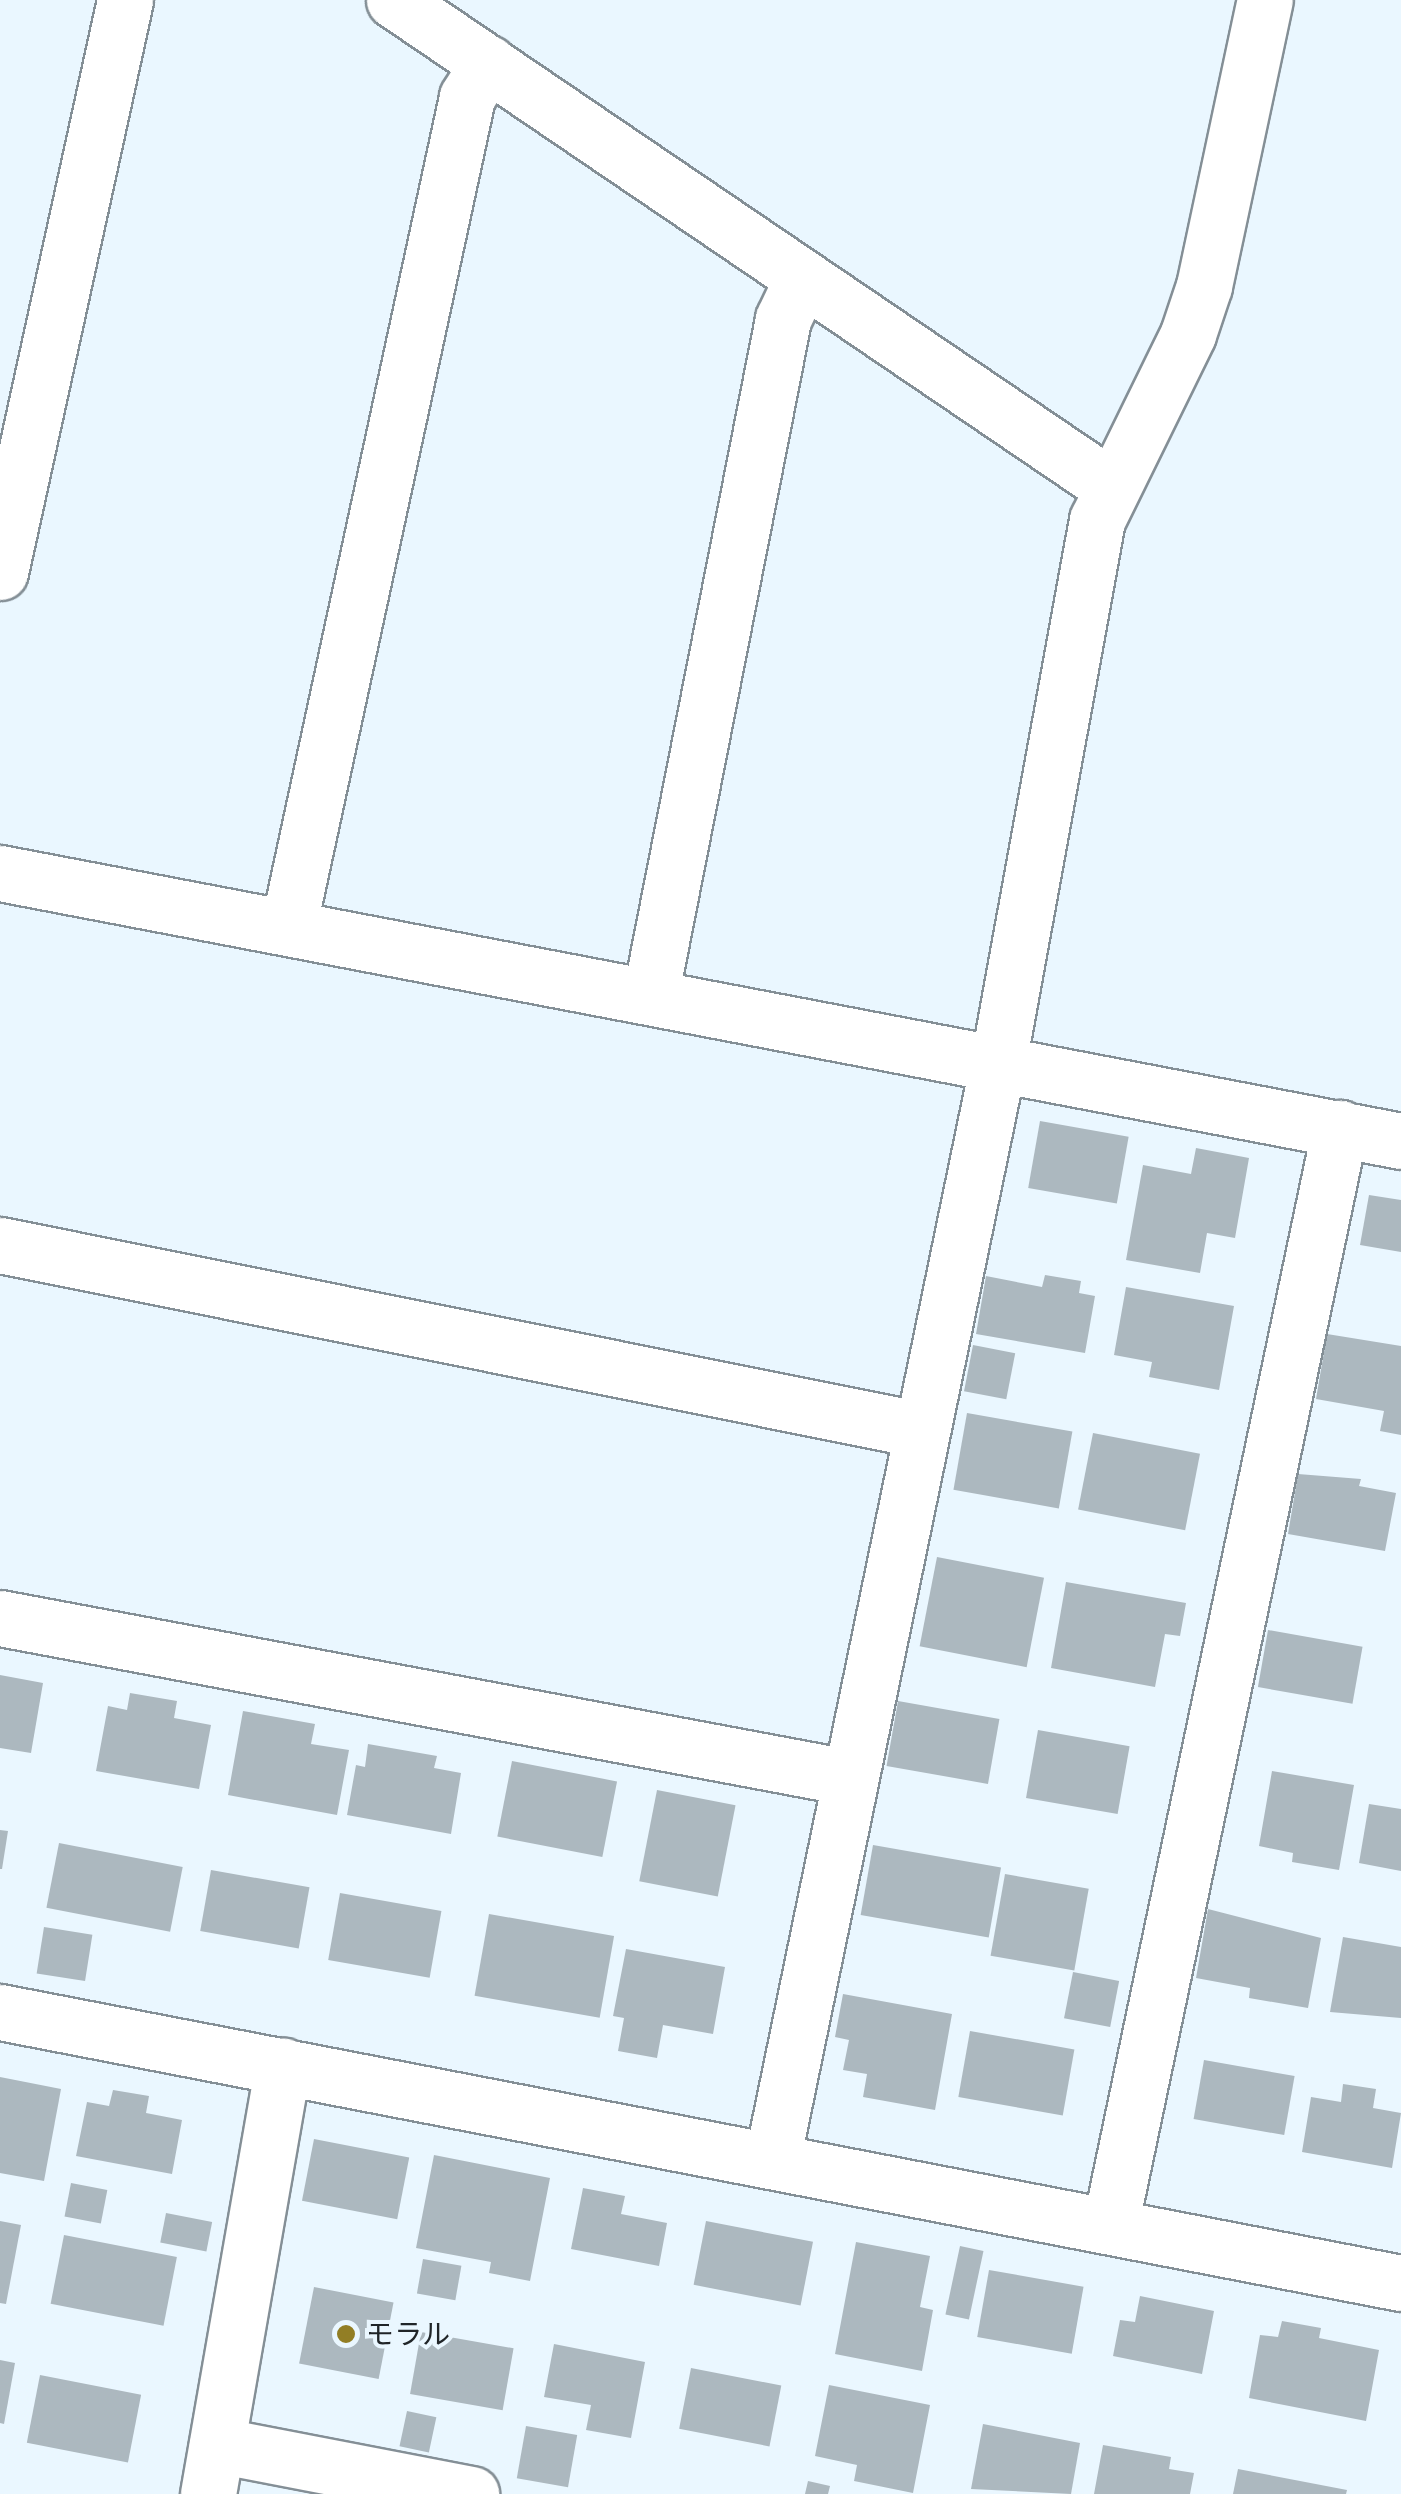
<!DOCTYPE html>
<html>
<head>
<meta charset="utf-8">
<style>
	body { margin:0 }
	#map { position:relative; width:1401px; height:2494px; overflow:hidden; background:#eaf7ff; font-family:"PT Serif","Noto Sans JP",serif }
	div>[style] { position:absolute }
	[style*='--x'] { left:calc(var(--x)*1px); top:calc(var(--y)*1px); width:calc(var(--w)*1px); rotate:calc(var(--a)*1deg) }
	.building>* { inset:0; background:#acb8bf; transform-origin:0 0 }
	.roads { filter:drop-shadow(2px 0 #848f96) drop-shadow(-2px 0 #848f96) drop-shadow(0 2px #848f96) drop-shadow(0 -2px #848f96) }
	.minor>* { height:55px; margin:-27.5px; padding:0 27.5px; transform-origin:27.5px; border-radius:27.5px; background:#fff }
	.dots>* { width:28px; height:28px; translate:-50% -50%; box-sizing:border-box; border:5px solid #eaf7ff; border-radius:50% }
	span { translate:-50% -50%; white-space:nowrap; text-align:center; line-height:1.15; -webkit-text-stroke:8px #eaf7ff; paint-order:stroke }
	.poi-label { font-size:28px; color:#202528 }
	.left { translate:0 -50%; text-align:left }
</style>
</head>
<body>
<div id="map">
	<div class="building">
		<i style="left:1040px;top:1121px;width:90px;height:68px;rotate:10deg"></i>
		<i style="clip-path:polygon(1196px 1148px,1249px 1158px,1235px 1238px,1207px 1233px,1200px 1273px,1126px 1260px,1143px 1165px,1191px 1174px)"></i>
		<i style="clip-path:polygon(1369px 1195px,1401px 1200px,1401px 1252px,1360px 1245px)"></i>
		<i style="clip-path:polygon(1045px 1275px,1081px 1281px,1079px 1293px,1095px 1296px,1085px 1353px,976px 1334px,986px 1276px,1042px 1287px)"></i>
		<i style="clip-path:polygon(1126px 1287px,1234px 1306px,1219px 1390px,1149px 1377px,1152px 1362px,1114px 1355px)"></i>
		<i style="clip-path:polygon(1327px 1334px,1401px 1346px,1401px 1435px,1380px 1431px,1384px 1411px,1316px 1399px)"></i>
		<i style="left:973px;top:1345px;width:43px;height:47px;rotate:11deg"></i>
		<i style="left:967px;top:1413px;width:107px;height:78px;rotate:10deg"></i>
		<i style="left:1093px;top:1433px;width:109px;height:78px;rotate:11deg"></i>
		<i style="clip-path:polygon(1298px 1474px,1361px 1479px,1359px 1486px,1396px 1493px,1385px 1551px,1288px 1534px)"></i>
		<i style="left:937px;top:1557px;width:109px;height:91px;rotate:11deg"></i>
		<i style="clip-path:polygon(1066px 1582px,1186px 1603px,1180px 1636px,1165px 1634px,1155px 1687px,1051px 1668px)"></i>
		<i style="left:1268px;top:1630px;width:96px;height:58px;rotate:10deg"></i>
		<i style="clip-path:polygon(0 1675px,43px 1683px,31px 1753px,0 1748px)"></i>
		<i style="clip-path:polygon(130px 1693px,177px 1701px,174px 1718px,211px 1725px,199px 1789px,96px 1771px,108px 1706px,127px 1710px)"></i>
		<i style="left:898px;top:1701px;width:103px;height:66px;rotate:10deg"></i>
		<i style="clip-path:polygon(243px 1711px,315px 1724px,311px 1744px,349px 1750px,337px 1815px,228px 1795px)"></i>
		<i style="left:1038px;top:1730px;width:93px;height:69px;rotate:10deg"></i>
		<i style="clip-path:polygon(368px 1744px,437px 1756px,434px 1768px,461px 1773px,451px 1834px,347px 1815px,356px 1765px,365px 1767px)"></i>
		<i style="left:512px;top:1761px;width:107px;height:77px;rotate:11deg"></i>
		<i style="clip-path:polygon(1272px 1771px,1354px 1785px,1339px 1870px,1292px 1862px,1293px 1853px,1259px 1846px)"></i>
		<i style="left:657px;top:1790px;width:80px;height:93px;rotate:11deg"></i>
		<i style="clip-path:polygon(1369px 1804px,1401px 1809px,1401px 1871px,1359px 1863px)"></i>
		<i style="clip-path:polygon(0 1830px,8px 1831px,2px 1869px,0 1869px)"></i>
		<i style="left:59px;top:1843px;width:126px;height:66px;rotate:11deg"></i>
		<i style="left:873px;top:1845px;width:130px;height:71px;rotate:10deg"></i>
		<i style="left:211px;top:1870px;width:100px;height:62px;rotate:10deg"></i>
		<i style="left:1005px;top:1874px;width:85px;height:83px;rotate:10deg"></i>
		<i style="left:340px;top:1893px;width:103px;height:68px;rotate:10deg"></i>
		<i style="clip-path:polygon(1208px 1909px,1321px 1938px,1308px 2008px,1249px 1998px,1250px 1988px,1196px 1978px)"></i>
		<i style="left:489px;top:1914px;width:127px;height:83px;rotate:10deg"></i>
		<i style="left:44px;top:1927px;width:49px;height:47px;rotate:9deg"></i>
		<i style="clip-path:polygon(1343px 1937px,1401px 1947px,1401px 2018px,1330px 2012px)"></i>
		<i style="clip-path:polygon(626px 1949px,725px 1967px,713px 2034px,663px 2025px,657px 2058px,618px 2051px,624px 2018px,613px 2016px)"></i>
		<i style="left:1073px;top:1972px;width:47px;height:47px;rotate:11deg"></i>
		<i style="clip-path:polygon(843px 1994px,952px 2014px,935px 2110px,863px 2097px,867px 2074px,843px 2070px,849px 2040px,835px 2037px)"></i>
		<i style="left:970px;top:2031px;width:106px;height:67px;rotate:10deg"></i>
		<i style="left:1204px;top:2060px;width:92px;height:60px;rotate:10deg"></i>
		<i style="clip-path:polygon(0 2077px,61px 2089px,44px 2181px,0 2173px)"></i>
		<i style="clip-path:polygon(1343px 2084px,1376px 2089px,1373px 2108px,1401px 2113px,1392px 2168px,1302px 2152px,1311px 2097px,1341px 2102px)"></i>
		<i style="clip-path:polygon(113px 2090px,149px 2096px,146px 2113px,182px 2120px,172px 2174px,76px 2156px,87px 2102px,109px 2106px)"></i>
		<i style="left:314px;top:2139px;width:97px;height:63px;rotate:11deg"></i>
		<i style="clip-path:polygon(434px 2155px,550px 2178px,530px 2281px,489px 2273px,491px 2262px,416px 2248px)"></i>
		<i style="left:71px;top:2183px;width:37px;height:34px;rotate:11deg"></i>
		<i style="clip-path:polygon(583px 2188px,625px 2196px,621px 2214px,667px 2223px,659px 2266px,571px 2249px)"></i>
		<i style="left:166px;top:2213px;width:47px;height:30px;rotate:11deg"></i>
		<i style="clip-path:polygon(0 2221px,21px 2225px,6px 2304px,0 2303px)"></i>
		<i style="left:706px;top:2221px;width:109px;height:65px;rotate:11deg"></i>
		<i style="left:64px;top:2235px;width:115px;height:70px;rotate:11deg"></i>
		<i style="clip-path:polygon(856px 2242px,930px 2256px,920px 2307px,933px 2310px,922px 2371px,835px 2354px)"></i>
		<i style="left:960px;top:2246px;width:24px;height:70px;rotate:12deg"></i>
		<i style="left:423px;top:2259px;width:39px;height:35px;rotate:10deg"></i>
		<i style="left:989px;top:2270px;width:96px;height:68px;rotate:10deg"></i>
		<i style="left:314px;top:2287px;width:81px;height:78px;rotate:11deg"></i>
		<i style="clip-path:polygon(1140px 2296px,1214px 2311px,1202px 2374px,1113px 2356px,1120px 2320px,1135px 2322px)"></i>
		<i style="clip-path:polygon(1282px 2321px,1321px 2328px,1319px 2338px,1379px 2350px,1366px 2421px,1249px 2398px,1260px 2335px,1278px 2337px)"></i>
		<i style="left:421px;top:2332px;width:94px;height:63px;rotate:10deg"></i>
		<i style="clip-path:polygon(554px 2344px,645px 2362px,631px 2438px,586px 2430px,591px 2405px,544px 2397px)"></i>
		<i style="clip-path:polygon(0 2360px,15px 2363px,4px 2424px,0 2423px)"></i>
		<i style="left:691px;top:2368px;width:92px;height:62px;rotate:11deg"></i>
		<i style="left:40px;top:2375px;width:103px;height:69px;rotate:11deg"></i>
		<i style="clip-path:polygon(829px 2385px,930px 2405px,913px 2493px,854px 2481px,857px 2465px,815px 2456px)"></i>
		<i style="left:407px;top:2411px;width:30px;height:36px;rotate:12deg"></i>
		<i style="clip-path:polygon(983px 2424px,1080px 2443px,1071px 2494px,971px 2489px)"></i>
		<i style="left:526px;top:2426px;width:52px;height:53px;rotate:10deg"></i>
		<i style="clip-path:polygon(1103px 2445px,1171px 2457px,1169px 2469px,1194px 2473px,1190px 2494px,1094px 2494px)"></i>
		<i style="clip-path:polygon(1238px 2469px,1347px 2490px,1346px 2494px,1233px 2494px)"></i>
		<i style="clip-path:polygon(808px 2481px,830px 2486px,828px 2494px,805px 2494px)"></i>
	</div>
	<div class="roads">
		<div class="minor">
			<i style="--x:394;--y:0;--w:865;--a:34.17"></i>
			<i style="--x:0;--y:572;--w:585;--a:-77.67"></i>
			<i style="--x:0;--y:873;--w:1426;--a:10.83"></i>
			<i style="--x:288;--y:928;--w:850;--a:-77.84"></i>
			<i style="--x:467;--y:97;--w:40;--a:-58"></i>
			<i style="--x:650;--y:997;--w:691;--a:-78.9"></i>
			<i style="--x:783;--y:319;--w:44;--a:-64.6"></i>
			<i style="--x:0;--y:1245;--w:940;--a:11.35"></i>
			<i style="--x:0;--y:1618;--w:862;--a:10.63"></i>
			<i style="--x:0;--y:2012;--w:1427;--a:10.95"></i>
			<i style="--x:772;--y:2160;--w:1120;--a:-78.36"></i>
			<i style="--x:998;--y:1063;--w:552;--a:-79.67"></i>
			<i style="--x:1097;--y:520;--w:207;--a:-63.9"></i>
			<i style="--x:1188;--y:334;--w:51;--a:-71.6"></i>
			<i style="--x:1204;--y:286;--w:292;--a:-78"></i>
			<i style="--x:1110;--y:2226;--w:1122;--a:-78.17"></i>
			<i style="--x:217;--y:2445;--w:259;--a:10.9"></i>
			<i style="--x:208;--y:2494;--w:435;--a:-80.1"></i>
		</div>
	</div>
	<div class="dots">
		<i style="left:346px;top:2334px;background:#927e25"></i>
	</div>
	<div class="poi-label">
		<span class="left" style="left:366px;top:2334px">モラル</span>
	</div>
</div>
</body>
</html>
